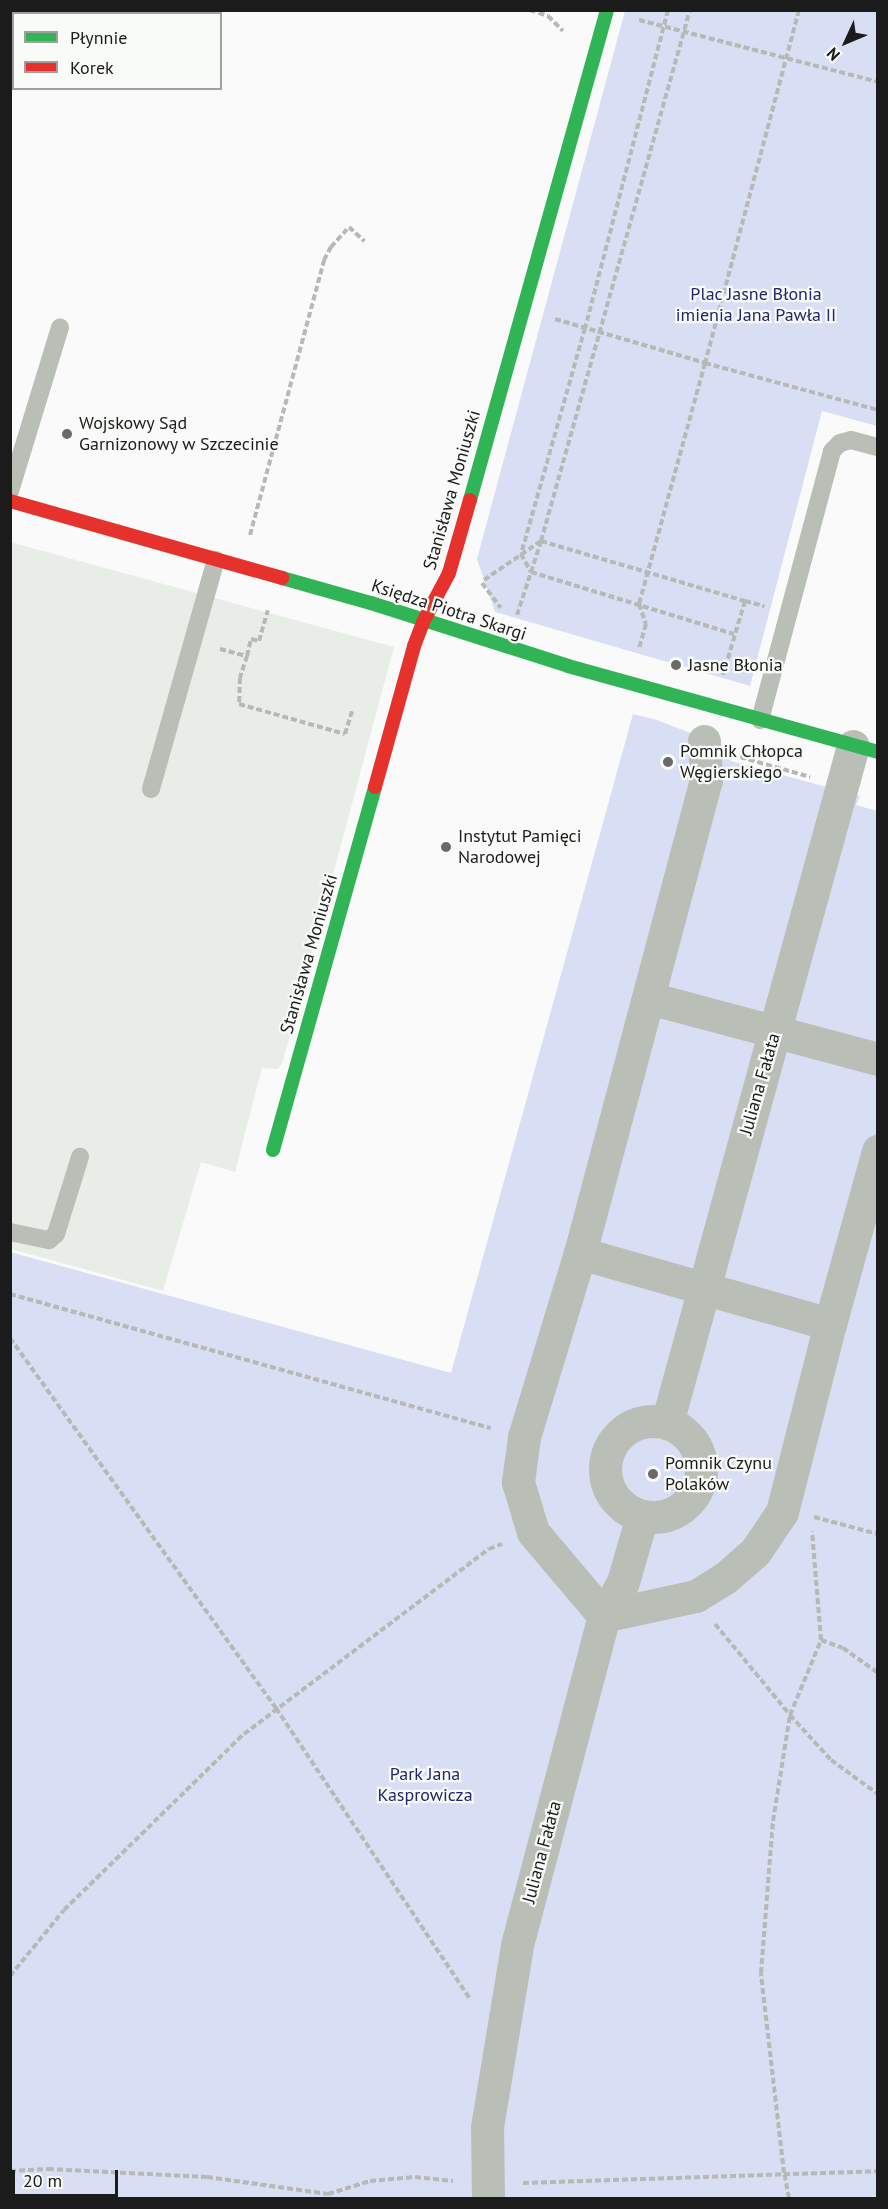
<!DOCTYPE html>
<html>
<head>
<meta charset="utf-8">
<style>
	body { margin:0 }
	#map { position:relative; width:888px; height:2209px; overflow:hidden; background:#f9faf9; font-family:"PT Sans",sans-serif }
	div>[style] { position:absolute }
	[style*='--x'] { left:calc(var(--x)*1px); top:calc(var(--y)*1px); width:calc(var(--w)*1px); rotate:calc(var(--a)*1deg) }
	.built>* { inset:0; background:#e9ede7 }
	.green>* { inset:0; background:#d8def4 }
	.path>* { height:4px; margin-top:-2px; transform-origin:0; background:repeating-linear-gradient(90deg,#b6b9b4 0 6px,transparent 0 9px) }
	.lane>* { height:18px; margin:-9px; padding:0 9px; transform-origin:9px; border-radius:9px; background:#b9bfb7 }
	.street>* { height:33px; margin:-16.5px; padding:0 16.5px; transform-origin:16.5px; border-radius:16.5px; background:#b9bfb7 }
	.street>.ring { margin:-16.5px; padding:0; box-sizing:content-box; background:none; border:33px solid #b9bfb7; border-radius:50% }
	.fast>* { height:14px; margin:-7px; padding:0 7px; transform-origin:7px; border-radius:7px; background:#30b455 }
	.jam>* { height:14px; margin:-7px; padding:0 7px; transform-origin:7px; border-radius:7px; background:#e5322d }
	.dots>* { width:16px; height:16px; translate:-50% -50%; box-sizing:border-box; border:3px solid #f9fbf8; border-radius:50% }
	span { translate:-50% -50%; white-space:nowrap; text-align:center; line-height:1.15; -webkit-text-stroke:4.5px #f9fbf8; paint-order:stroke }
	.park-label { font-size:18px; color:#20256c }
	.poi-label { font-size:18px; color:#1a1b1a }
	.left { translate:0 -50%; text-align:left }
	.street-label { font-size:18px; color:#1a1b1a }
	.frame { position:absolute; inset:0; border:12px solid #1a1b1a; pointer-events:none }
	.legend { position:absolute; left:12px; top:12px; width:210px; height:78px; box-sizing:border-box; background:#f9fbf8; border:2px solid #a0a19f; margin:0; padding:8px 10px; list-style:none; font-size:18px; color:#1a1b1a }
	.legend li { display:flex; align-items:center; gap:12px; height:30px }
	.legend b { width:30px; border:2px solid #a0a19f }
	.north { position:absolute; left:816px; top:12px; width:60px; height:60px; -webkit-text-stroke:4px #f9fbf8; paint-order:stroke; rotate:226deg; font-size:16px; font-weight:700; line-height:24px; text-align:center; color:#1a1b1a }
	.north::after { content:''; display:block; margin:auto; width:21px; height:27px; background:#1a1b1a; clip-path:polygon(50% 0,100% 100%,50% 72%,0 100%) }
	.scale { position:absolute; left:12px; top:2170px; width:106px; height:27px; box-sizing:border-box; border:3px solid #1a1b1a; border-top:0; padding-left:8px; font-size:18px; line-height:21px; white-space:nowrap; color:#1a1b1a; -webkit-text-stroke:4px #f9fbf8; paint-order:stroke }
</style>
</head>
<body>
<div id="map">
	<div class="built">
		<i style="clip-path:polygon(10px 542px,394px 647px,283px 1061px,278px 1069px,262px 1068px,235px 1172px,201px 1162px,163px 1291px,11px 1249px)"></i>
	</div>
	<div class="green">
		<i style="clip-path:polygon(625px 11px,877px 11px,877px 426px,822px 411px,750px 686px,495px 612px,477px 559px)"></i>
		<i style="clip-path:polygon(633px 714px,657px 720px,698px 736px,731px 761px,860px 796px,856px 805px,877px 811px,877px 2198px,11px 2198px,10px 1252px,451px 1373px)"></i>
	</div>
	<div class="path">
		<i style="--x:530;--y:10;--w:19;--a:18"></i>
		<i style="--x:548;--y:16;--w:21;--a:45"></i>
		<i style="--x:668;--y:10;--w:329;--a:104.6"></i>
		<i style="--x:585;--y:328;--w:235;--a:105.8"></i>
		<i style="--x:521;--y:554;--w:21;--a:61"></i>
		<i style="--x:531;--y:572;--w:212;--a:17"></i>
		<i style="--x:799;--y:10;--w:365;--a:104.9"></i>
		<i style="--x:705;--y:363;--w:179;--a:15.2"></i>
		<i style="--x:639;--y:20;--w:247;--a:14.5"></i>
		<i style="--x:555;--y:319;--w:156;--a:16.3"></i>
		<i style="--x:705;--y:363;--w:250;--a:105.3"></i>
		<i style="--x:639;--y:604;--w:21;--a:71"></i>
		<i style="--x:646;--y:624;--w:26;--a:106"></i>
		<i style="--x:250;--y:535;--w:285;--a:-74.9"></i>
		<i style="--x:324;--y:260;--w:15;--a:-62"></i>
		<i style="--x:331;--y:247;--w:27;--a:-48"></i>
		<i style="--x:349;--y:227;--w:21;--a:43"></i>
		<i style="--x:484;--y:580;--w:69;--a:-34.4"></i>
		<i style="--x:541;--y:541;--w:213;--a:16.4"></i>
		<i style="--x:745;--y:601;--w:77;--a:106.6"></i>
		<i style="--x:482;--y:583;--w:31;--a:53"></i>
		<i style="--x:745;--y:601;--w:20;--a:15"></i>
		<i style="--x:517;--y:615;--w:78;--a:-72"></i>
		<i style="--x:541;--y:541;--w:552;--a:-74.33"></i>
		<i style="--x:220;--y:649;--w:28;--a:15"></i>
		<i style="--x:247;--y:656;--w:23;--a:108"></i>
		<i style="--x:240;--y:678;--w:26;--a:92"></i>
		<i style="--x:239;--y:704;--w:110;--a:15.8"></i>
		<i style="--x:345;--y:734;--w:24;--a:-73"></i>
		<i style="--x:247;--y:656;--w:17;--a:-77"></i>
		<i style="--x:251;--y:639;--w:8;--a:14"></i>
		<i style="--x:259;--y:641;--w:32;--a:-74"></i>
		<i style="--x:740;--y:757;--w:73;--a:15.9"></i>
		<i style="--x:10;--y:1294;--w:499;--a:15.6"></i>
		<i style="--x:10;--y:1338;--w:456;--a:54.3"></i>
		<i style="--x:276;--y:1708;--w:351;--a:56.3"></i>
		<i style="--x:814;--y:1517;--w:66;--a:14.9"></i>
		<i style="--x:715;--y:1624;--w:118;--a:50.5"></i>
		<i style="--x:790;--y:1715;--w:61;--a:47.7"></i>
		<i style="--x:831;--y:1760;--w:58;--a:35.9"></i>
		<i style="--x:821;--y:1640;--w:23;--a:20"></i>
		<i style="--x:843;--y:1648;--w:43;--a:35.5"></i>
		<i style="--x:10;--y:1976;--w:85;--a:-50.7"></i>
		<i style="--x:64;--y:1910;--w:252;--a:-44.4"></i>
		<i style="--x:244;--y:1734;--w:307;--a:-37.1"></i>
		<i style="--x:489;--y:1549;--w:14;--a:-21"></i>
		<i style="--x:10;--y:2171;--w:38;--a:-3"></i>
		<i style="--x:48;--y:2169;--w:159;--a:2.9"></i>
		<i style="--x:207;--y:2177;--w:122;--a:8"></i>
		<i style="--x:328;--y:2194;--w:44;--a:-17.2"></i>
		<i style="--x:370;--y:2181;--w:45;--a:-5.1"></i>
		<i style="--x:415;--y:2177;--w:38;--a:6"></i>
		<i style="--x:523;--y:2183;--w:355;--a:-1.9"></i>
		<i style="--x:789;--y:2198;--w:25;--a:-101"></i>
		<i style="--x:784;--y:2173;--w:201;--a:-96.6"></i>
		<i style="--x:761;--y:1973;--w:152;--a:-85.5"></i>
		<i style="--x:773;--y:1821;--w:107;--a:-80.9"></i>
		<i style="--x:790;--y:1715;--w:81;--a:-67.5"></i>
		<i style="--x:821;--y:1640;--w:109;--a:-94.7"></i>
	</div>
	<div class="lane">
		<i style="--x:10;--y:491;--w:171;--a:-73"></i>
		<i style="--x:760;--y:720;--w:278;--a:-75"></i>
		<i style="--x:832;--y:451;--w:11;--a:-45"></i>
		<i style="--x:840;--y:443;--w:11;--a:-15"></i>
		<i style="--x:851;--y:440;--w:28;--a:15"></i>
		<i style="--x:151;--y:789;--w:238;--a:-74.2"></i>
		<i style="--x:10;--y:1232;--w:40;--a:12"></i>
		<i style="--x:49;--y:1240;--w:9;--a:-41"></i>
		<i style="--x:56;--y:1234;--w:81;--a:-72.7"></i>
	</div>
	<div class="street">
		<i style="--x:649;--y:998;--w:237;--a:14.9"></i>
		<i style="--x:580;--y:1253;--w:260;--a:15.9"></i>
		<i class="ring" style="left:605px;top:1421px;width:63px;height:63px"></i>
		<i style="--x:667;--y:1423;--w:702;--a:-74.64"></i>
		<i style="--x:604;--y:1616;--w:110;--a:-130.2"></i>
		<i style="--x:533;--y:1532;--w:52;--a:-106.7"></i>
		<i style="--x:518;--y:1482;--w:45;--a:-82.4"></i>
		<i style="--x:524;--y:1437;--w:192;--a:-73.1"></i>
		<i style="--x:580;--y:1253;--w:489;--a:-75.1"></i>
		<i style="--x:706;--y:780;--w:39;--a:-93"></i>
		<i style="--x:604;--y:1616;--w:94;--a:-12.3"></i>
		<i style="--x:696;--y:1596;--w:34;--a:-32"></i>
		<i style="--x:725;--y:1578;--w:40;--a:-41"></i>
		<i style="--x:755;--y:1552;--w:48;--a:-56"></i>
		<i style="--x:782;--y:1512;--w:194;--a:-75.7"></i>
		<i style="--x:830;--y:1324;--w:180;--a:-74.5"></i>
		<i style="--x:488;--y:2198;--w:71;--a:-90.8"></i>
		<i style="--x:487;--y:2127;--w:184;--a:-80.6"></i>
		<i style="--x:517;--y:1945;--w:340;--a:-75.2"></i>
		<i style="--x:604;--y:1616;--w:39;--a:-61"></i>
		<i style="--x:623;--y:1582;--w:69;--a:-73.9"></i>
	</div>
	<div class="fast">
		<i style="--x:470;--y:500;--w:509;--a:-74.38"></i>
		<i style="--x:282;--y:578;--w:92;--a:15.7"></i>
		<i style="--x:371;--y:603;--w:207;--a:17.7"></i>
		<i style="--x:568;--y:666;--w:322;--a:15.5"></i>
		<i style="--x:273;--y:1150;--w:377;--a:-74.3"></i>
	</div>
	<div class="jam">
		<i style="--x:10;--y:501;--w:283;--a:15.8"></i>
		<i style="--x:375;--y:787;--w:146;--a:-74.5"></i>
		<i style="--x:414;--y:646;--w:26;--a:-69"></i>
		<i style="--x:423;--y:622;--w:55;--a:-62"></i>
		<i style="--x:449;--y:573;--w:76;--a:-74"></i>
	</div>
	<div class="dots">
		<i style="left:67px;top:434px;background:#686968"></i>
		<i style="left:676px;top:665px;background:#686968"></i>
		<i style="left:668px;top:762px;background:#686968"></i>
		<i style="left:446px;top:847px;background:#686968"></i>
		<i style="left:653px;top:1474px;background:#686968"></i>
	</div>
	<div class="park-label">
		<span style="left:756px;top:305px">Plac Jasne Błonia<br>imienia Jana Pawła II</span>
		<span style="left:425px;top:1785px">Park Jana<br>Kasprowicza</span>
	</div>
	<div class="poi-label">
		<span class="left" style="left:79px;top:434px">Wojskowy Sąd<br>Garnizonowy w Szczecinie</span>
		<span class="left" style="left:688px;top:665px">Jasne Błonia</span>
		<span class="left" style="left:680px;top:762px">Pomnik Chłopca<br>Węgierskiego</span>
		<span class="left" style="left:458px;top:847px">Instytut Pamięci<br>Narodowej</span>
		<span class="left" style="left:665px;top:1474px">Pomnik Czynu<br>Polaków</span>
	</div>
	<div class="street-label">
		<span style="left:452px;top:490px;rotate:-74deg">Stanisława Moniuszki</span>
		<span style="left:449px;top:610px;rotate:18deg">Księdza Piotra Skargi</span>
		<span style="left:309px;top:954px;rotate:-74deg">Stanisława Moniuszki</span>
		<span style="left:760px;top:1084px;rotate:-74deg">Juliana Fałata</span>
		<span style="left:542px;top:1852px;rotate:-75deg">Juliana Fałata</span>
	</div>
	<div class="frame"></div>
	<ul class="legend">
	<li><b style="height:8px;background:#30b455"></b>Płynnie</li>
	<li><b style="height:8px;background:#e5322d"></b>Korek</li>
	</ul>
	<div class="north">N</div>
	<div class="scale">20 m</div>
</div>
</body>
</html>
